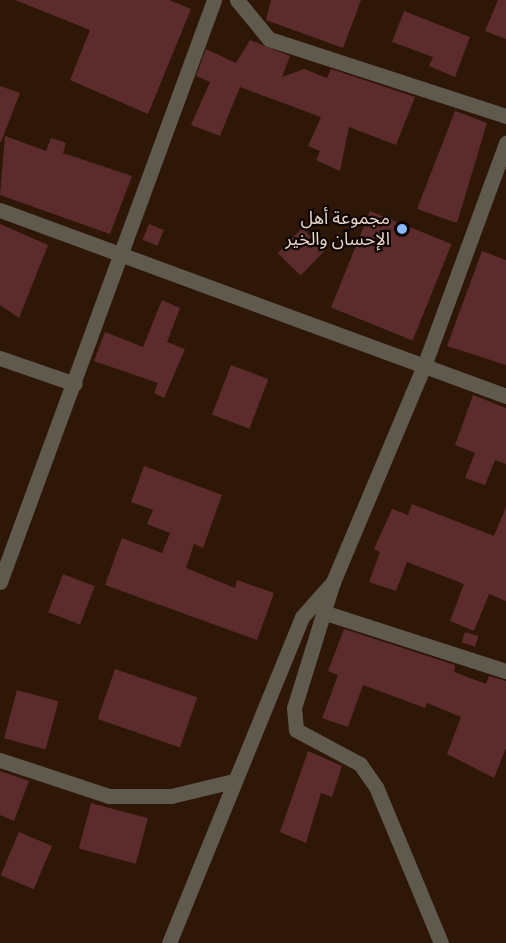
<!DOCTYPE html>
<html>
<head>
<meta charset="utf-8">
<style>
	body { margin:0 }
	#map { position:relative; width:506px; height:943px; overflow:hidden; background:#2e1707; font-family:"Archivo Narrow","Noto Sans Arabic",sans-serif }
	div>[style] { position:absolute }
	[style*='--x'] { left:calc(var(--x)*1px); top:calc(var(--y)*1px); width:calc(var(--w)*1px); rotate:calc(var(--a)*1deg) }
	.building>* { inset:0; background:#5c2c2c; transform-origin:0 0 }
	.minor>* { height:15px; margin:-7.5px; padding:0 7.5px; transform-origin:7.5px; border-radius:7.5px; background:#605a4e }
	.dots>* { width:16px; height:16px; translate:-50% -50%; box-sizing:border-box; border:3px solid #0f0502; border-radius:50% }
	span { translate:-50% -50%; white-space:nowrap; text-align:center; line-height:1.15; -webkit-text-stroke:4.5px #0f0502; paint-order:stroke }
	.poi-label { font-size:18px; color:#e4d3c9 }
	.right { translate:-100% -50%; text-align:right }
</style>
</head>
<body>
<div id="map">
	<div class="building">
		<i style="clip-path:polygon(15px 0,169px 0,191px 9px,148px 114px,70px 80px,90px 30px)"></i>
		<i style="clip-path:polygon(271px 0,361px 0,343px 48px,266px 20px)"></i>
		<i style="clip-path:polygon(498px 0,506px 0,506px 39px,485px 31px)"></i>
		<i style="clip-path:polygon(404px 11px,470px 37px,455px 77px,429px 66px,433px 57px,392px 42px)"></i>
		<i style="clip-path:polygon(250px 40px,290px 56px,282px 77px,304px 69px,327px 78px,331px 69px,415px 97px,396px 145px,349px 127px,340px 171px,316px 160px,320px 151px,308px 146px,321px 117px,240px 87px,220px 136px,191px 125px,210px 82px,196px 76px,206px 49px,236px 63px)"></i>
		<i style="clip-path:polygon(0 86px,20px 93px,1px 142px,0 142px)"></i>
		<i style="clip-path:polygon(455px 111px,487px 123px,457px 223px,417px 209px)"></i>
		<i style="clip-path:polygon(5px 136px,46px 151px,51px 138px,66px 143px,63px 153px,132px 176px,110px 234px,0 195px)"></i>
		<i style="left:370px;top:211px;width:88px;height:104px;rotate:22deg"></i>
		<i style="clip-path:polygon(0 224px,48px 245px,19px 318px,0 305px)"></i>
		<i style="left:149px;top:224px;width:16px;height:17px;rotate:22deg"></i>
		<i style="left:302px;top:228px;width:32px;height:35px;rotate:44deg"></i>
		<i style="clip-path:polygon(482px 251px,506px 260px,506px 365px,447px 346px)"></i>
		<i style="clip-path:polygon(162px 300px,180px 308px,167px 342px,185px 349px,164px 398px,154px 393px,158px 383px,94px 361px,105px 332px,143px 347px)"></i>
		<i style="left:231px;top:365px;width:40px;height:53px;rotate:21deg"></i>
		<i style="clip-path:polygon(473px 395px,506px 408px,506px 464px,495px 460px,485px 485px,465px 478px,475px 453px,455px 445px)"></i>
		<i style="clip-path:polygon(144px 466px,222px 495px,203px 548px,194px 544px,186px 568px,235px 588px,237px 580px,274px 593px,257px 640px,105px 585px,122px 538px,162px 553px,170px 533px,147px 524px,153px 510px,131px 502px)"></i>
		<i style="clip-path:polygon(412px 504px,494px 536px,506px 507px,506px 601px,489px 594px,474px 631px,450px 621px,464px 584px,407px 562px,396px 591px,369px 582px,380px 552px,374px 549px,392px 509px,408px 515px)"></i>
		<i style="left:63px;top:574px;width:34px;height:41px;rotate:21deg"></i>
		<i style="clip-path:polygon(344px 629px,455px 665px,454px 672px,486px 684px,489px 676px,506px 681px,506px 748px,494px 778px,447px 754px,461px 717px,427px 703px,425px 708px,363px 685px,348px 727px,322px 718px,338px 675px,328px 671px)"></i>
		<i style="left:465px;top:632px;width:14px;height:11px;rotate:17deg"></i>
		<i style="left:115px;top:669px;width:87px;height:53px;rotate:19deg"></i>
		<i style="left:17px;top:690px;width:43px;height:50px;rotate:15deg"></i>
		<i style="clip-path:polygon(308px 751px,342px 766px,332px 797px,321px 793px,306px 843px,280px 832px)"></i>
		<i style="clip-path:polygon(0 771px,29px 781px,14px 821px,0 815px)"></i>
		<i style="left:91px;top:803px;width:59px;height:47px;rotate:15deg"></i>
		<i style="left:19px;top:832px;width:36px;height:47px;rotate:23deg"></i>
	</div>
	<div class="minor">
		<i style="--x:237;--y:0;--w:50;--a:50.6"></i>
		<i style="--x:269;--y:39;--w:249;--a:18"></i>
		<i style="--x:0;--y:210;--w:539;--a:20.18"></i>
		<i style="--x:0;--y:358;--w:79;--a:19.1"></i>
		<i style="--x:0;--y:582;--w:620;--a:-69.81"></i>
		<i style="--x:326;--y:613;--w:189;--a:17.9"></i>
		<i style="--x:0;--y:760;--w:115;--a:18.3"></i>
		<i style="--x:109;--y:796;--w:62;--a:0"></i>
		<i style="--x:171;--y:796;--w:64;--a:-13.6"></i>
		<i style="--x:169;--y:943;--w:352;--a:-67.8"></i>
		<i style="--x:302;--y:617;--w:47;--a:-48.5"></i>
		<i style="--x:441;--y:943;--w:169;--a:-112.6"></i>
		<i style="--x:376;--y:787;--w:28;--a:-125"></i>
		<i style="--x:360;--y:764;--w:72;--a:-152"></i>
		<i style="--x:296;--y:730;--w:22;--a:-95"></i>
		<i style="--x:294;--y:708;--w:132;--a:-72.8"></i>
		<i style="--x:333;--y:582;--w:234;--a:-67.2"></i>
		<i style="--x:424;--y:366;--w:238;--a:-69.8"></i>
	</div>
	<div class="dots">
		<i style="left:402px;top:229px;background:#89bafc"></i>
	</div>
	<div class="poi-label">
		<span class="right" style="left:390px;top:229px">مجموعة أهل<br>الإحسان والخير</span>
	</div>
</div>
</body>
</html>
